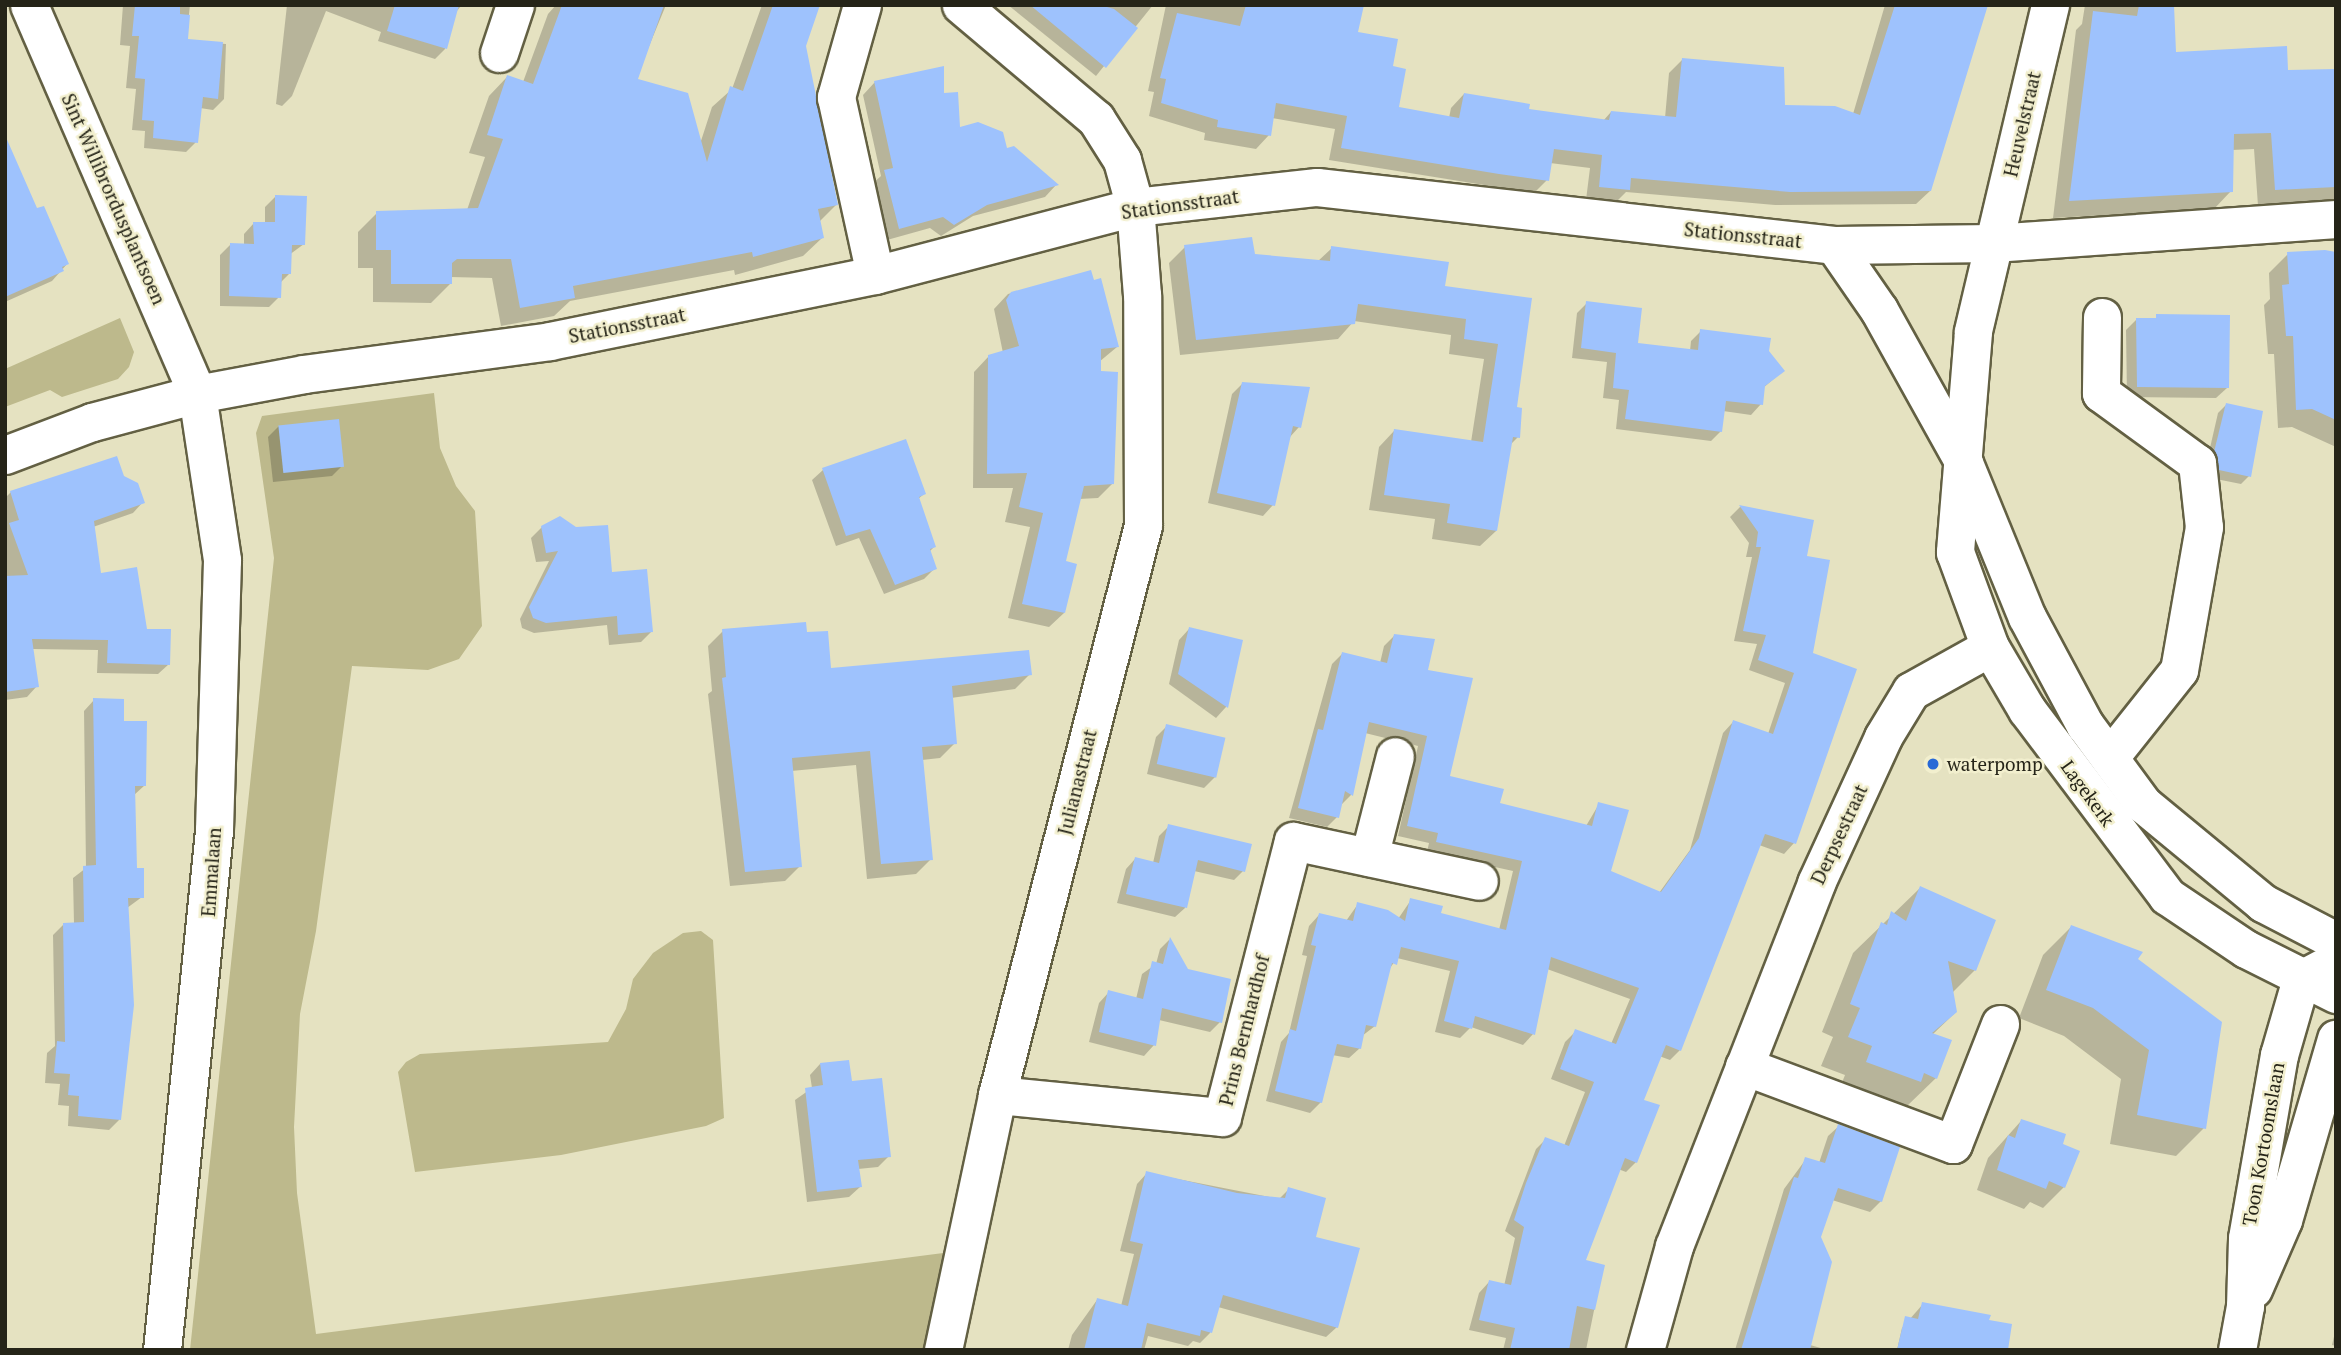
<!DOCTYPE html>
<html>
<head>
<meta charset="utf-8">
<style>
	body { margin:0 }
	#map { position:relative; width:2341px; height:1355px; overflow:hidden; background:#e5e2c1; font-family:"PT Serif",serif }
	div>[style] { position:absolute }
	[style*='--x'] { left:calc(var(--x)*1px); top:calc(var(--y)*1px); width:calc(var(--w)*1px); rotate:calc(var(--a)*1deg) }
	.green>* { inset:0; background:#bdb98c }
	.shadow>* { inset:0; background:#0003 }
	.building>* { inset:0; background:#9ec2fd; transform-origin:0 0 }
	.roads { filter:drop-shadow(2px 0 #636043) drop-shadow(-2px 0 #636043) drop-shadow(0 2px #636043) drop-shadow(0 -2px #636043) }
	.minor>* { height:37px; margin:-18.5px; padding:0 18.5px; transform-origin:18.5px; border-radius:18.5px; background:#fff }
	.dots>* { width:19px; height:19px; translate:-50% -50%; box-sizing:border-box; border:4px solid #f2efce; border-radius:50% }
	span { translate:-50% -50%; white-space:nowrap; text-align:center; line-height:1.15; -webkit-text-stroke:5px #f2efce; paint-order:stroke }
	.street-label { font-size:19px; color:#252418 }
	.poi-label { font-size:19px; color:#252418 }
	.left { translate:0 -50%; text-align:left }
	.frame { position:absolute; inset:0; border:7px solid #252418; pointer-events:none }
</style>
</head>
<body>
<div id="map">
	<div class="green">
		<i style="clip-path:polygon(120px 318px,134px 352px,129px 367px,118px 379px,62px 397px,50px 390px,5px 407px,5px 369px)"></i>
		<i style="clip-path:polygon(434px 393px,440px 448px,456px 486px,475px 511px,482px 626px,459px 659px,428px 670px,352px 666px,316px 931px,300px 1014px,294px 1127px,297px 1193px,316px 1334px,951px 1252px,929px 1350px,190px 1350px,274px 558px,256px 433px,262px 416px)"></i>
		<i style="clip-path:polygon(701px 931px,713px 940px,724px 1118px,706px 1126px,561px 1155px,415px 1172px,398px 1072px,406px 1062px,420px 1054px,608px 1042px,626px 1009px,633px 979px,653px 953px,683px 933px)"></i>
	</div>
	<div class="shadow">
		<i style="clip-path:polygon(123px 5px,190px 5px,186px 41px,226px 44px,224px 99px,213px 110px,200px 108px,196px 142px,186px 152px,144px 148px,145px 131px,132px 130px,136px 89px,126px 88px,130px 46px,120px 45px)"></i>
		<i style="clip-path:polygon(287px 5px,462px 5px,455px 13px,445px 49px,435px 59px,378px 41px,381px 32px,326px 11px,292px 96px,282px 106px,276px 104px)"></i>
		<i style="clip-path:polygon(556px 5px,666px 5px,635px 80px,700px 144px,712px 107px,732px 89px,762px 5px,809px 5px,773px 49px,836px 205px,819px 222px,822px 238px,803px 256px,735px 275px,734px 270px,570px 301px,554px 316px,501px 326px,492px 278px,450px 277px,450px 284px,431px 303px,373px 302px,373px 268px,358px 268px,358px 232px,377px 213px,467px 210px,485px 157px,469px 153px,489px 96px,507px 77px,523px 82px,548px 14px)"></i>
		<i style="clip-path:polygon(1008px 5px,1153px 5px,1096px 76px)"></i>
		<i style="clip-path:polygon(1166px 5px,1362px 5px,1356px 33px,1391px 67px,1397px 109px,1449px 118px,1451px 108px,1464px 94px,1527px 111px,1603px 121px,1611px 112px,1665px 118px,1669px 73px,1683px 59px,1783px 107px,1853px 114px,1885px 5px,1986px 5px,1930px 191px,1916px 204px,1775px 205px,1626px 192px,1615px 203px,1586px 200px,1590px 168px,1550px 163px,1547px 180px,1534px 193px,1329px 160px,1335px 129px,1272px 118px,1269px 135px,1256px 149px,1204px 140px,1205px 133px,1149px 116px,1154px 92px,1148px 91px)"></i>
		<i style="clip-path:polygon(2085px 5px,2173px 5px,2174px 54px,2286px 72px,2336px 70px,2336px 202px,2258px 206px,2254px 149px,2232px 150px,2231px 191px,2214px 209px,2053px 218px,2076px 30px,2082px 24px)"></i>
		<i style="clip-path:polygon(875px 82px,943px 95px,958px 129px,1006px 150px,1056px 185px,1045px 197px,973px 216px,941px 236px,930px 228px,887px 240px,872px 184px,881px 176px,863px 95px)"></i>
		<i style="clip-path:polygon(5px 139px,36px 211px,67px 264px,52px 281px,5px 302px)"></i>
		<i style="clip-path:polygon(276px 196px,304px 244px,289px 255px,289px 274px,280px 283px,279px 297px,269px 307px,220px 306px,220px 255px,231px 244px,244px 245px,244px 234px,254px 223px,265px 223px,265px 207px)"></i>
		<i style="clip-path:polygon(1185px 247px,1317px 262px,1332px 248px,1443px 288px,1530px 299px,1515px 409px,1518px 437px,1509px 446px,1496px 531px,1480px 546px,1432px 539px,1435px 519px,1369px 510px,1379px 447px,1394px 431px,1471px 442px,1484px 359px,1449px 354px,1451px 335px,1354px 321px,1338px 339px,1180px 355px,1169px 263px)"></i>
		<i style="clip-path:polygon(2336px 252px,2336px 447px,2292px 427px,2278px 428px,2274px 354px,2268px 354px,2264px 305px,2270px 299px,2269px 273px,2288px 254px)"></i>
		<i style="clip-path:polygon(1090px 272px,1117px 347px,1099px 362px,1113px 483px,1098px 498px,1079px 499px,1063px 563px,1064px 613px,1049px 627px,1008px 618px,1030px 527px,1005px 522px,1013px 488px,973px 488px,974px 372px,989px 356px,1003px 353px,994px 309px,1008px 294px)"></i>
		<i style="clip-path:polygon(1587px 303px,1636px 345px,1690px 351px,1691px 341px,1701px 331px,1767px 351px,1783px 371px,1763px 388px,1761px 404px,1751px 415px,1723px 411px,1721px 431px,1711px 441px,1616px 429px,1619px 400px,1603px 398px,1607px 362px,1572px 358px,1577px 313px)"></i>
		<i style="clip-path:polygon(2136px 320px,2227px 388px,2216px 398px,2127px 397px,2126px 330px)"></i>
		<i style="clip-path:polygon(1243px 383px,1299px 427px,1289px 438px,1273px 505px,1263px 516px,1208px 503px,1232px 394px)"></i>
		<i style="clip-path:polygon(2227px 404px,2249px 476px,2241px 484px,2211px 478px,2207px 461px,2218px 413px)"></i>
		<i style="clip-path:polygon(279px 426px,342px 466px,332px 476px,273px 482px,268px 437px)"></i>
		<i style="clip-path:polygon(823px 470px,924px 494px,918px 499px,934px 547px,929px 552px,935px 568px,924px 579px,884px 594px,859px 538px,836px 546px,812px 480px)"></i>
		<i style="clip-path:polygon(123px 478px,143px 502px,133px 513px,93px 527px,100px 575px,169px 664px,158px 674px,97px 673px,98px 650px,32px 649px,37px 686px,27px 697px,5px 700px,5px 498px,11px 492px)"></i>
		<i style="clip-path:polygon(1740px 507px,1812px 521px,1805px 558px,1811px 654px,1855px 670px,1794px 843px,1784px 854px,1759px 845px,1680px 1050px,1670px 1060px,1659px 1056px,1642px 1101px,1636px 1162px,1626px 1172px,1618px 1169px,1583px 1262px,1603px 1266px,1586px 1350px,1503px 1350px,1506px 1338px,1469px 1330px,1479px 1293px,1489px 1282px,1504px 1286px,1515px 1238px,1505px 1231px,1536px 1149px,1546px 1139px,1564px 1146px,1585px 1092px,1551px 1079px,1565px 1042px,1576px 1031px,1611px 1044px,1630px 999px,1547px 969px,1533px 1034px,1523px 1045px,1471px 1027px,1460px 1038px,1435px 1032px,1450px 971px,1397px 958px,1388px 971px,1375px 1026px,1362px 1036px,1360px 1048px,1349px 1058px,1332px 1055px,1321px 1102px,1310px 1113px,1266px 1101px,1281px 1042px,1289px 1033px,1307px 956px,1302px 955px,1309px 926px,1319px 915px,1346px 921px,1358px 904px,1398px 919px,1411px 900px,1439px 915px,1499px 930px,1513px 871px,1427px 852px,1429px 843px,1398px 836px,1418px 746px,1365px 733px,1351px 795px,1340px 806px,1337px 817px,1327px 827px,1289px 818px,1332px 664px,1342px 654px,1380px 663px,1384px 646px,1394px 636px,1425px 671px,1447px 778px,1498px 804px,1586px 826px,1599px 804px,1609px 872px,1659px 893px,1690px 850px,1723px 733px,1733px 722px,1768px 734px,1785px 683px,1749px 670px,1757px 644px,1734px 641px,1752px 557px,1746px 557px,1749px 543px,1730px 517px)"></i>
		<i style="clip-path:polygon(542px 527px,651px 632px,641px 642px,609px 645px,607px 625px,534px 633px,522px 628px,520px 619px,549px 561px,536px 562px,531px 538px)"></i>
		<i style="clip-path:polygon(1189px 629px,1241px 641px,1226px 707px,1216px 718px,1169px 684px,1179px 640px)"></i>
		<i style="clip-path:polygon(723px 631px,805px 634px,830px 670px,1030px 674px,1015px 689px,951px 698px,955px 743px,940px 758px,922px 760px,931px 859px,916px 874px,867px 879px,856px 765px,791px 771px,800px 866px,785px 881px,730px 886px,708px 694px,712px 691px,708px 646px)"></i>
		<i style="clip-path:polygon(94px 700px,123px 723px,145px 785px,133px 796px,135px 870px,142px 897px,127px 908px,119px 1120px,109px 1130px,68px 1126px,69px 1106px,58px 1105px,60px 1084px,45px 1083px,47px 1053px,55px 1046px,53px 935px,64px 924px,74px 924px,73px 878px,86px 868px,84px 711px)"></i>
		<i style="clip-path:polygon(1167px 726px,1215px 777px,1204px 788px,1147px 774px,1156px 737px)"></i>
		<i style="clip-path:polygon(1169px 826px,1243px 871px,1234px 880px,1194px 871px,1185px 908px,1175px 917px,1117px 903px,1126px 869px,1135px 859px,1153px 863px,1159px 836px)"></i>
		<i style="clip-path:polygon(1920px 888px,1975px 970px,1952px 993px,1956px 1012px,1932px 1035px,1936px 1078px,1907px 1106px,1898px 1103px,1891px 1110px,1839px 1090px,1845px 1075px,1821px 1066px,1833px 1037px,1822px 1032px,1853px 953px)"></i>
		<i style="clip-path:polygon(2071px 927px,2136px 959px,2204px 1128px,2176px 1156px,2110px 1144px,2121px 1079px,2064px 1036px,2019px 1018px,2043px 955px)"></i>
		<i style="clip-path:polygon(1169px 940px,1220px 1022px,1210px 1032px,1159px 1020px,1154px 1045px,1144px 1056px,1089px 1042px,1099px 1003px,1109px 992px,1136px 999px,1142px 974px,1156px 964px,1160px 949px)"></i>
		<i style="clip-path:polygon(820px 1064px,850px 1083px,889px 1156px,878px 1167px,858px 1169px,860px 1187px,849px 1197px,807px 1202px,795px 1100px,812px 1088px,810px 1075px)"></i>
		<i style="clip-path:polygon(2021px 1121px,2061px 1145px,2064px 1187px,2043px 1208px,2030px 1202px,2024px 1209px,1977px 1190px,1988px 1158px)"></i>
		<i style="clip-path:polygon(1839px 1126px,1881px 1201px,1870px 1212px,1832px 1200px,1819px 1237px,1810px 1345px,1828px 1350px,1735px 1350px,1784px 1189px,1806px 1159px,1819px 1163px,1828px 1136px)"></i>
		<i style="clip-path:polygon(1147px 1173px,1279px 1199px,1289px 1189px,1314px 1238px,1337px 1327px,1326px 1337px,1218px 1307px,1210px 1333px,1200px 1343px,1193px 1341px,1188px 1346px,1148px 1336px,1144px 1350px,1068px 1350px,1072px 1335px,1097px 1300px,1121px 1306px,1134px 1254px,1120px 1251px,1137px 1184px)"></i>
		<i style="clip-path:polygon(1923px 1304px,1987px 1322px,2006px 1350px,1897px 1350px,1902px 1328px)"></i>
		<i style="clip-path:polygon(2336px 1328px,2336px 1346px,2332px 1345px)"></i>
	</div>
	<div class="building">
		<i style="clip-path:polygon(135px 5px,180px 5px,180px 14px,190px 15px,188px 39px,223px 42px,218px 99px,203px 97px,198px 143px,153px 138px,154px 121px,142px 120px,145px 79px,135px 78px,139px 36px,132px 36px)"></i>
		<i style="clip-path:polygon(395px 5px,459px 5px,447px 49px,387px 31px)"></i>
		<i style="clip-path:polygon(562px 5px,664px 5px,638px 79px,688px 93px,707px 162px,730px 86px,743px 91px,773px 5px,820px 5px,806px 46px,838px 205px,818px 209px,824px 238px,753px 257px,752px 252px,573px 286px,575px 298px,520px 308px,511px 259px,457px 259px,452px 263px,452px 284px,391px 284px,391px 250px,376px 250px,376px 211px,478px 208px,503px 139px,487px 135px,507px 75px,533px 84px)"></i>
		<i style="clip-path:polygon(1030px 5px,1100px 5px,1114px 9px,1138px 28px,1106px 68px)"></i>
		<i style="clip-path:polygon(1246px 5px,1364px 5px,1358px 32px,1398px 39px,1393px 66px,1406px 69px,1399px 107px,1459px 118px,1464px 93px,1530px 104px,1529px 109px,1609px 120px,1611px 111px,1676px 117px,1682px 58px,1784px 67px,1785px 105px,1835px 106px,1860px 115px,1895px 5px,1988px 5px,1931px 191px,1790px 192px,1631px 178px,1630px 190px,1599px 187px,1602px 155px,1554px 149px,1549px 181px,1499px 174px,1341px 148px,1347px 116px,1276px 103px,1271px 136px,1217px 127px,1218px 120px,1161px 103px,1166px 79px,1160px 78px,1177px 13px,1240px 26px)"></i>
		<i style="clip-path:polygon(2139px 5px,2174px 5px,2176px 52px,2287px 46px,2288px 70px,2336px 69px,2336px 187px,2275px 190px,2271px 133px,2234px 134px,2233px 192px,2069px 201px,2093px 11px,2137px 16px)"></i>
		<i style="clip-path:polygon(944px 66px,944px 93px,958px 92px,960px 127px,978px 122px,1003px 132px,1007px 148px,1014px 146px,1059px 185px,987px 205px,954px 225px,943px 217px,899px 229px,884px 170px,893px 168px,874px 81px)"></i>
		<i style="clip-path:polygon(5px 135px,37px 208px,44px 206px,69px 264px,62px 267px,64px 271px,5px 297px)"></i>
		<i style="clip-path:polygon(275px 195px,307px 196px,305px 245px,292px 245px,291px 274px,282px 274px,281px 298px,229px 296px,230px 243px,254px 244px,253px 222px,275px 222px)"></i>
		<i style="clip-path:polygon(1252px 237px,1255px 254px,1330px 261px,1331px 246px,1449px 262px,1445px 286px,1532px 298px,1517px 407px,1522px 408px,1520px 438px,1513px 437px,1497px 531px,1447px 523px,1450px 504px,1384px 495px,1394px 429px,1483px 442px,1498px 344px,1464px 339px,1466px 319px,1358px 304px,1355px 324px,1196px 340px,1184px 245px)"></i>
		<i style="clip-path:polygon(2325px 250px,2336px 252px,2336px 420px,2312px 409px,2296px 410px,2293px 336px,2286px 336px,2282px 285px,2289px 284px,2287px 252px)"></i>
		<i style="clip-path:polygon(1091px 270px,1094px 280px,1101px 278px,1119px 347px,1101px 349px,1101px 371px,1118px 372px,1114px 484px,1084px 486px,1066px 561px,1077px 564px,1065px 613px,1022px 604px,1043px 513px,1019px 507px,1027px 473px,987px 474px,988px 355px,1019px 346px,1006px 300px,1011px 292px)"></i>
		<i style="clip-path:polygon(1586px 301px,1642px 308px,1638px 343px,1698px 350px,1700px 329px,1771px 338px,1769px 351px,1785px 371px,1765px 386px,1763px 405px,1726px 401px,1722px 432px,1625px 419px,1629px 390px,1613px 388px,1616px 353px,1581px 348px)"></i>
		<i style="clip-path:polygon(2156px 314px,2230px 315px,2229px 388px,2137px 387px,2136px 318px,2156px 318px)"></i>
		<i style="clip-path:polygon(1242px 382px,1310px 387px,1301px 428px,1293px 426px,1275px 506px,1217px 493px)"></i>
		<i style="clip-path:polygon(2226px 403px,2263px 411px,2251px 477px,2219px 470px,2214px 452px)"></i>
		<i style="left:339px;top:419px;width:48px;height:61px;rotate:84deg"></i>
		<i style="clip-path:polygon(906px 439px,926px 494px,919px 497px,936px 547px,930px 549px,937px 569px,895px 585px,870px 529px,846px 536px,822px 468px)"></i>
		<i style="clip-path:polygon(117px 456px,124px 476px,138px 483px,145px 503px,94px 521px,101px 573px,137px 567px,147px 629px,171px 629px,170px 665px,107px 663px,108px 640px,32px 639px,39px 687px,5px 692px,5px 576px,28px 575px,9px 523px,19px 520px,10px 491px)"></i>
		<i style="clip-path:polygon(1739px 505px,1814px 520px,1807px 556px,1830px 560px,1813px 653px,1857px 669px,1796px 844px,1765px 834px,1681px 1051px,1666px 1045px,1644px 1100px,1660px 1105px,1637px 1163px,1625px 1158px,1586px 1260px,1605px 1265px,1595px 1310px,1577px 1306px,1569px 1350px,1510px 1350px,1515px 1328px,1479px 1320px,1489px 1280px,1511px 1285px,1524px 1227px,1514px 1220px,1526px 1183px,1545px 1137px,1569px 1146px,1594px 1082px,1560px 1069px,1575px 1029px,1616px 1044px,1639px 988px,1551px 957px,1535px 1035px,1475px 1016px,1472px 1029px,1444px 1021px,1459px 961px,1401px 947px,1397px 965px,1392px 963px,1376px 1027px,1366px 1025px,1361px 1049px,1337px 1044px,1322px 1103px,1275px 1091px,1290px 1029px,1296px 1031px,1316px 946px,1311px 945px,1319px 913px,1353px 921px,1357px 902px,1388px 910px,1405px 921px,1410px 898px,1443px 906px,1441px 913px,1506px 930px,1522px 861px,1436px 842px,1438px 833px,1407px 826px,1427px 736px,1373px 723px,1369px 722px,1353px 796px,1345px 791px,1339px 818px,1298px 808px,1318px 729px,1323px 730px,1342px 652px,1387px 663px,1394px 634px,1435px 639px,1428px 670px,1473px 678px,1450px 776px,1504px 789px,1500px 803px,1592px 826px,1598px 802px,1629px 810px,1611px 871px,1661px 892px,1699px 838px,1733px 720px,1773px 734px,1794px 673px,1758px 660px,1766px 635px,1743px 631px,1761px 547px,1756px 547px,1758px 532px)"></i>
		<i style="clip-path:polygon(560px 516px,576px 527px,608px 525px,612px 572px,647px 569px,653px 632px,618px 635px,617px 616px,546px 623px,533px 618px,529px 607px,558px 551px,546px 553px,541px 526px)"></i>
		<i style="clip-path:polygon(806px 622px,807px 632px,828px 631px,831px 668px,1029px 650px,1032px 675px,952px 686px,957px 744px,922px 747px,933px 860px,881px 864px,870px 751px,792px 758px,802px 867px,745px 872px,722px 678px,726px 677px,722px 629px)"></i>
		<i style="clip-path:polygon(1189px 627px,1243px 640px,1228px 708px,1178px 674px)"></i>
		<i style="clip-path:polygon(93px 698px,124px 699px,124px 721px,147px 721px,146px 786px,135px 786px,137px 868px,144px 868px,144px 898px,128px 898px,134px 1005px,121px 1120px,78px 1116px,79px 1096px,68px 1095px,70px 1074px,54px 1073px,57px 1041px,65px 1042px,63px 923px,84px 922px,83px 866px,96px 865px)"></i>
		<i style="left:1166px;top:724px;width:61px;height:41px;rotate:13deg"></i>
		<i style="clip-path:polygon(1168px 824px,1252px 844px,1245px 872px,1198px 860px,1187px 908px,1126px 894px,1135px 857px,1159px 863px)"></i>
		<i style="clip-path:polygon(1920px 886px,1996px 920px,1976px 971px,1948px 961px,1957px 1012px,1932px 1033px,1952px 1040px,1937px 1079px,1924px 1073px,1921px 1082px,1866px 1062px,1872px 1046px,1848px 1037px,1860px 1008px,1850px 1004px,1881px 922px,1887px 925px,1891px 911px,1906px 921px)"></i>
		<i style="clip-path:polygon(2071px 925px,2143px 952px,2138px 959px,2222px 1022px,2206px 1129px,2137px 1115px,2149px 1050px,2093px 1008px,2046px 990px)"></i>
		<i style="clip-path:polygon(1170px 937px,1188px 969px,1231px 979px,1222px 1023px,1162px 1008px,1156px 1046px,1099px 1032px,1108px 990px,1143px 999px,1152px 961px,1163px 964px)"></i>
		<i style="clip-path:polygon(849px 1060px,852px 1081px,882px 1078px,891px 1157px,858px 1160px,862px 1187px,817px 1192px,805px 1088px,823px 1085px,820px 1063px)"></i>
		<i style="clip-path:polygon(2021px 1119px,2066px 1134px,2063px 1144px,2080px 1151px,2065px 1188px,2049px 1181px,2046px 1189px,1997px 1170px,2008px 1135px,2015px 1138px)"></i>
		<i style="clip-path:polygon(1838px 1124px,1900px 1147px,1882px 1202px,1838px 1188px,1821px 1237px,1832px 1262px,1810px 1350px,1741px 1350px,1794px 1177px,1798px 1178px,1805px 1157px,1825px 1163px)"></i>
		<i style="clip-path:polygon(1146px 1171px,1237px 1193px,1285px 1198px,1288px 1187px,1326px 1198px,1316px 1237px,1360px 1248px,1338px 1328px,1223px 1295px,1212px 1333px,1201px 1330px,1200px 1336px,1147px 1323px,1141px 1350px,1084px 1350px,1097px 1298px,1128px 1306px,1143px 1244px,1130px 1241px)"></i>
		<i style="clip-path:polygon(1922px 1302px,1991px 1315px,1989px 1320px,2012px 1324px,2008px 1350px,1897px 1350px,1905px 1316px,1918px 1319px)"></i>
	</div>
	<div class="roads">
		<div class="minor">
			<i style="--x:29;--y:5;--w:424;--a:66.6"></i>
			<i style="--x:197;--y:394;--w:168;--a:81.4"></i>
			<i style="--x:222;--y:560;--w:271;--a:91.7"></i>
			<i style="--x:214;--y:831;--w:522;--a:95.72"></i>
			<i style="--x:862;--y:5;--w:96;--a:105.8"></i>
			<i style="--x:836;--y:97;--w:182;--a:77.6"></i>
			<i style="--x:2050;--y:5;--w:336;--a:103.3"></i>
			<i style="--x:1973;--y:332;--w:221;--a:94.7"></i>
			<i style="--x:1955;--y:552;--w:101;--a:69.8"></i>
			<i style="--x:1990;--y:647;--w:73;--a:59.6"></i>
			<i style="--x:2027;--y:710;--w:233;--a:53"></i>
			<i style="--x:2167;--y:896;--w:95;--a:33.9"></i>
			<i style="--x:2246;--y:949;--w:101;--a:26.6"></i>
			<i style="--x:499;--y:53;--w:51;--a:-71.6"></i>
			<i style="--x:1834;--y:245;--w:79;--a:55.3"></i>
			<i style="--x:1879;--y:310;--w:175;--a:60.9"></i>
			<i style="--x:1964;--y:463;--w:166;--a:67.8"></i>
			<i style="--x:2027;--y:617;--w:123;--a:61.8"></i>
			<i style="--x:2085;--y:725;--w:98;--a:53.7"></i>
			<i style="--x:2143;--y:804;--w:156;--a:39.5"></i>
			<i style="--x:2263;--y:903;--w:82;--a:27.5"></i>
			<i style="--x:2102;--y:317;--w:76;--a:90.8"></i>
			<i style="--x:2101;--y:393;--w:119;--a:36.1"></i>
			<i style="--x:2197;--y:463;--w:64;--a:83.8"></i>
			<i style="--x:2204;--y:527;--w:145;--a:99.9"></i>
			<i style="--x:2179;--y:670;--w:112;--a:128.5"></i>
			<i style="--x:5;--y:455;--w:93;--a:-20.8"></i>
			<i style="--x:92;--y:422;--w:109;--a:-14.9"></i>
			<i style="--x:197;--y:394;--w:109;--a:-10.6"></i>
			<i style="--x:304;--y:374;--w:248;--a:-7.6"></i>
			<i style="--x:550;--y:341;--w:332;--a:-11.5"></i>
			<i style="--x:875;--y:275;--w:269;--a:-14.7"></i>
			<i style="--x:1135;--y:207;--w:183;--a:-6.3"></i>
			<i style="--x:1317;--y:187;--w:520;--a:6.4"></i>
			<i style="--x:1834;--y:245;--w:159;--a:-0.7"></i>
			<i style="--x:1993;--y:243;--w:344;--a:-4"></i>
			<i style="--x:1369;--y:857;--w:104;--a:-75.6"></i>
			<i style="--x:1744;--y:1066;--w:223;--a:20.5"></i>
			<i style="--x:1953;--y:1144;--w:129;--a:-68.6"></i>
			<i style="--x:997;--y:1095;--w:226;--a:5.6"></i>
			<i style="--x:1222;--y:1117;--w:285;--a:-75.6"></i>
			<i style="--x:1293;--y:841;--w:190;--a:12.1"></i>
			<i style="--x:2253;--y:1289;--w:75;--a:-66.5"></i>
			<i style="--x:2283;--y:1220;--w:189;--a:-73.7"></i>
			<i style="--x:943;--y:1350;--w:261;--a:-78"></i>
			<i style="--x:997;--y:1095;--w:588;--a:-75.63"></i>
			<i style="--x:1143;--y:525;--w:230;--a:-90.2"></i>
			<i style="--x:1142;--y:295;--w:88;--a:-94.5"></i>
			<i style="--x:1135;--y:207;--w:49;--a:-105.5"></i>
			<i style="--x:1122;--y:160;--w:49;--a:-122.4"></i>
			<i style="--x:1096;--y:119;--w:177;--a:-139.8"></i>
			<i style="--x:1645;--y:1350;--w:108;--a:-74.4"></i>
			<i style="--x:1674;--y:1246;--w:390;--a:-68.6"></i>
			<i style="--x:1816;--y:883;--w:161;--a:-65.3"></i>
			<i style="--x:1883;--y:737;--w:54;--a:-58.7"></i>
			<i style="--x:1911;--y:691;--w:90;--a:-29.1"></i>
			<i style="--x:2237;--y:1350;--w:45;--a:-79.7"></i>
			<i style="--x:2245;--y:1306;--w:68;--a:-88.3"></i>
			<i style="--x:2247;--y:1238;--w:186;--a:-80.1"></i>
			<i style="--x:2279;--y:1055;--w:79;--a:-73.9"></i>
			<i style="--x:2301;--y:979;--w:24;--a:-28"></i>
		</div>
	</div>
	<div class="dots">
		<i style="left:1933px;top:764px;background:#2869d6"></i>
	</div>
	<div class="street-label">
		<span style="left:2022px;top:124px;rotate:-77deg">Heuvelstraat</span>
		<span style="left:114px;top:199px;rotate:66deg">Sint Willibrordusplantsoen</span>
		<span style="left:1180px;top:204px;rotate:-8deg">Stationsstraat</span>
		<span style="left:1743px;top:235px;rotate:6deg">Stationsstraat</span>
		<span style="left:627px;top:325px;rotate:-11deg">Stationsstraat</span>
		<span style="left:1077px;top:782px;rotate:-76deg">Julianastraat</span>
		<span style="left:2088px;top:793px;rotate:54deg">Lagekerk</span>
		<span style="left:1839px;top:834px;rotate:-65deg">Derpsestraat</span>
		<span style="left:211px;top:872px;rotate:-86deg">Emmalaan</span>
		<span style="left:1244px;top:1030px;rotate:-76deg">Prins Bernhardhof</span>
		<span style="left:2263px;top:1144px;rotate:-80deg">Toon Kortoomslaan</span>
	</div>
	<div class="poi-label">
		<span class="left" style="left:1947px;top:764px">waterpomp</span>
	</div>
	<div class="frame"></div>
</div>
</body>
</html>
